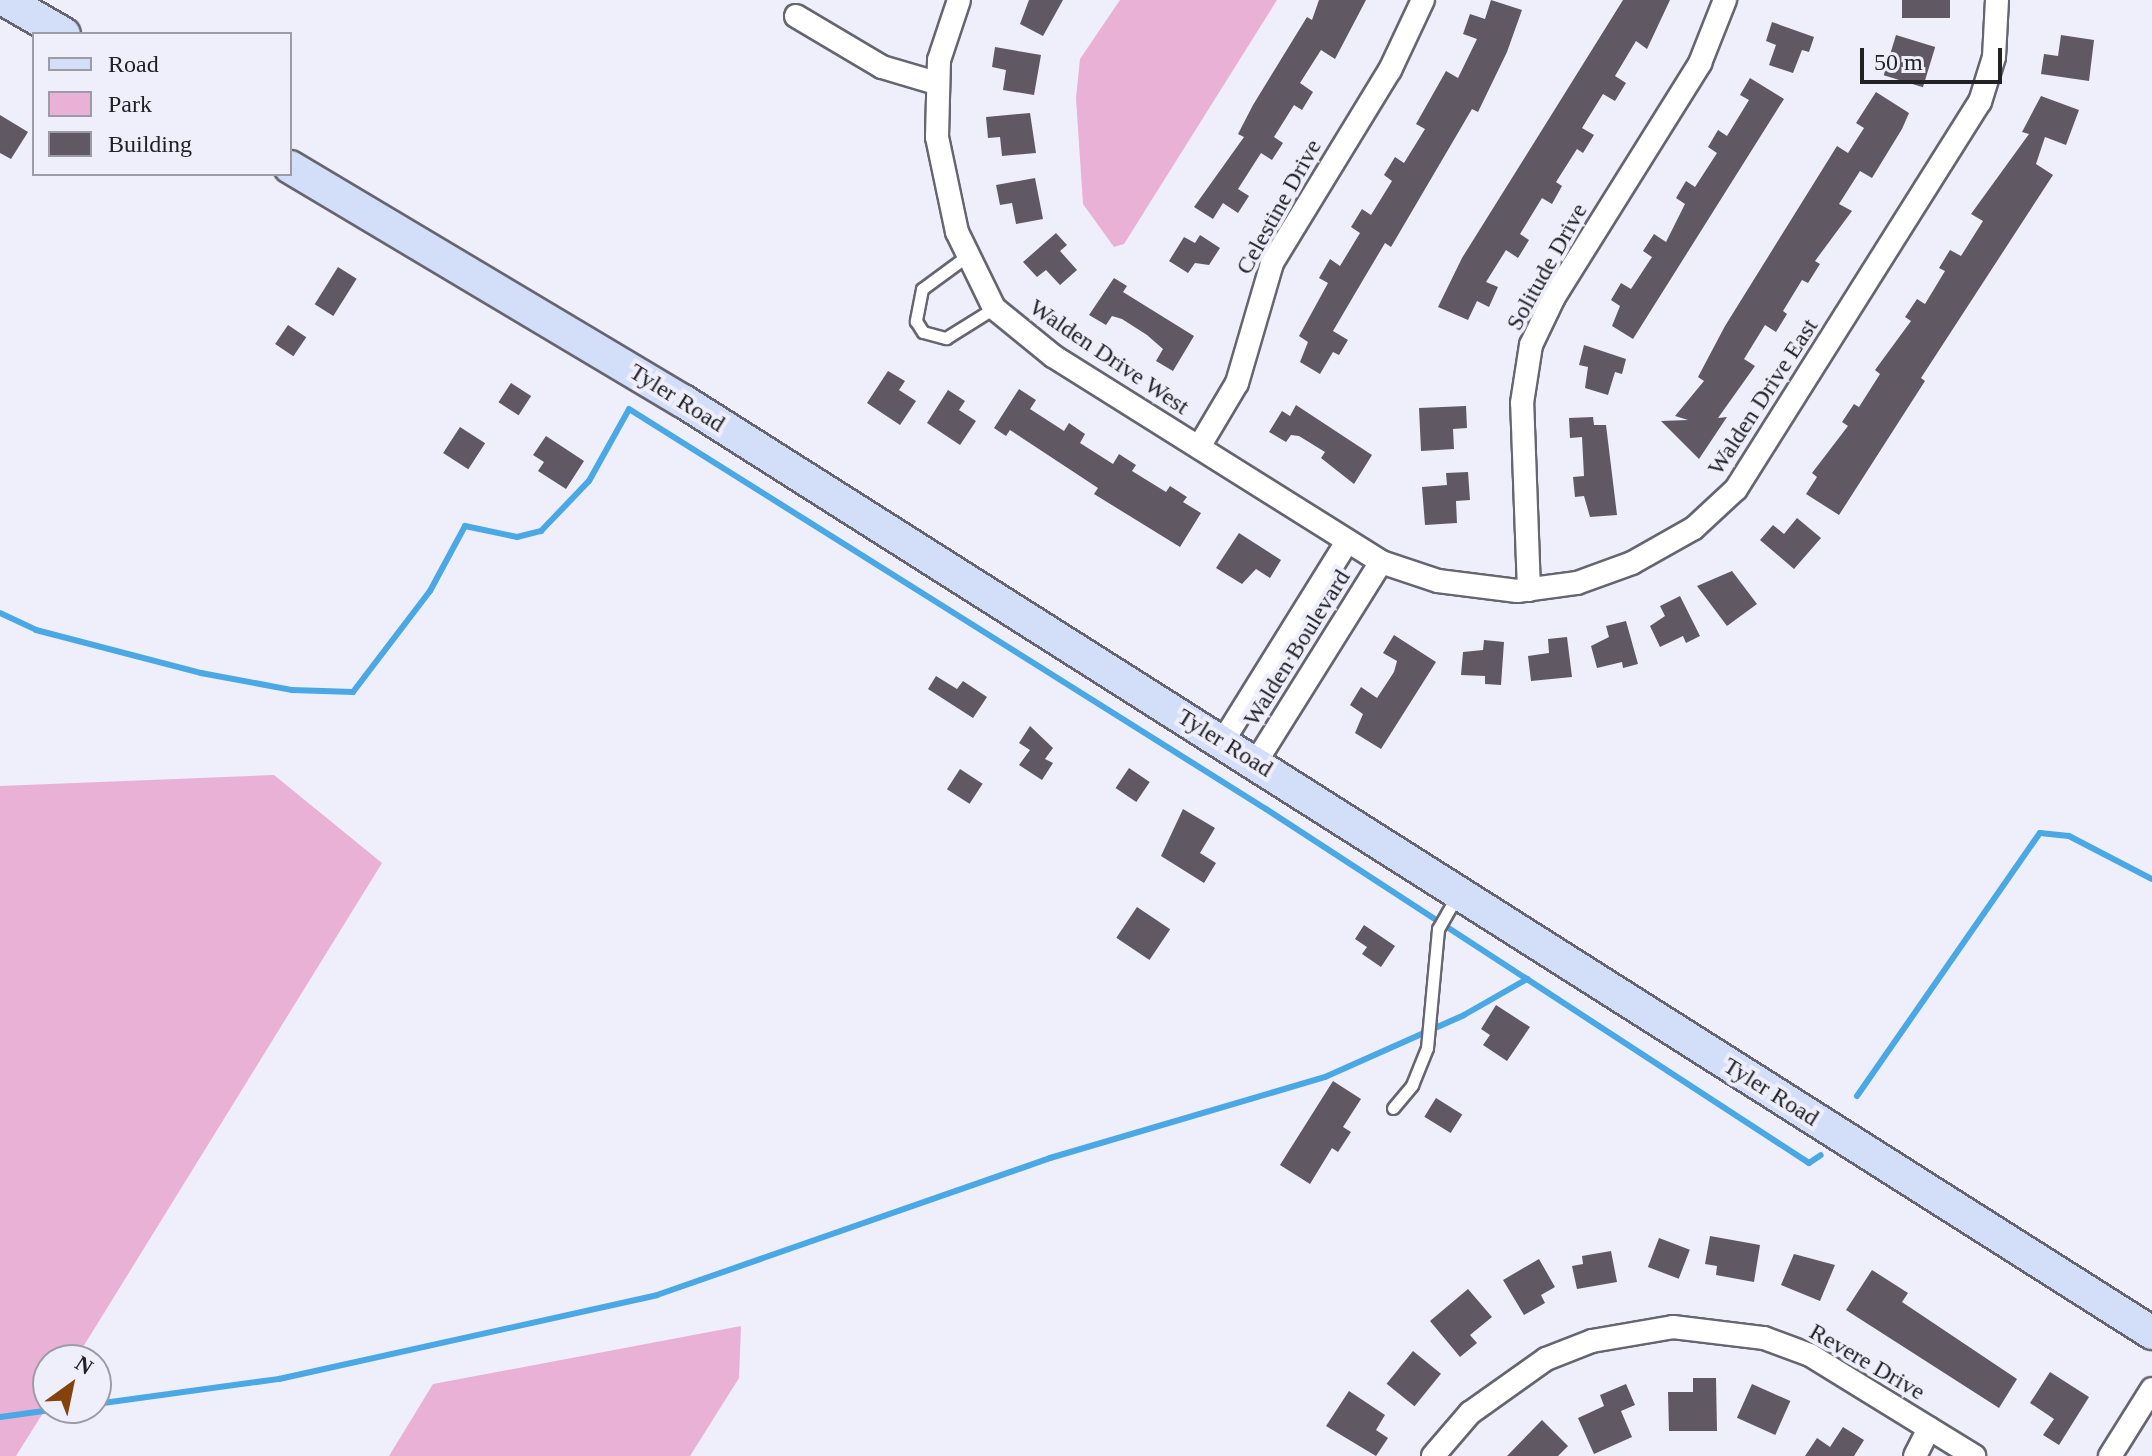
<!DOCTYPE html>
<html>
<head>
<meta charset="utf-8">
<style>
	body { margin:0 }
	#map { position:relative; width:2152px; height:1456px; overflow:hidden; background:#efeefb; font-family:"Times New Roman",serif }
	div>[style] { position:absolute }
	[style*='--x'] { left:calc(var(--x)*1px); top:calc(var(--y)*1px); width:calc(var(--w)*1px); rotate:calc(var(--a)*1deg) }
	.green>* { inset:0; background:#e9b1d6 }
	.stream>* { height:6px; margin:-3px; padding:0 3px; transform-origin:3px; border-radius:3px; background:#4aa8e5 }
	.building>* { inset:0; background:#605963; transform-origin:0 0 }
	.roads { filter:drop-shadow(2px 0 #666570) drop-shadow(-2px 0 #666570) drop-shadow(0 2px #666570) drop-shadow(0 -2px #666570) }
	.lane>* { height:11px; margin:-5.5px; padding:0 5.5px; transform-origin:5.5px; border-radius:5.5px; background:#fff }
	.street>* { height:22px; margin:-11px; padding:0 11px; transform-origin:11px; border-radius:11px; background:#fff }
	.secondary>* { height:32px; margin:-16px; padding:0 16px; transform-origin:16px; border-radius:16px; background:#d3def8 }
	span { translate:-50% -50%; white-space:nowrap; text-align:center; line-height:1.15; -webkit-text-stroke:8px #efeefb; paint-order:stroke }
	.street-label { font-size:24px; color:#212126 }
	.legend { position:absolute; left:32px; top:32px; width:260px; height:144px; box-sizing:border-box; background:#efeefb; border:2px solid #9d9ca6; margin:0; padding:10px 14px; list-style:none; font-size:24px; color:#212126 }
	.legend li { display:flex; align-items:center; gap:16px; height:40px }
	.legend b { width:40px; border:2px solid #9d9ca6 }
	.north { position:absolute; left:32px; top:1344px; width:80px; height:80px; box-sizing:border-box; background:#efeefb; border:2px solid #9d9ca6; border-radius:50%; rotate:33deg; font-size:22px; font-weight:700; line-height:32px; text-align:center; color:#212126 }
	.north::after { content:''; display:block; margin:auto; width:28px; height:36px; background:#84420d; clip-path:polygon(50% 0,100% 100%,50% 72%,0 100%) }
	.scale { position:absolute; left:1860px; top:48px; width:142px; height:36px; box-sizing:border-box; border:4px solid #212126; border-top:0; padding-left:10px; font-size:24px; line-height:28px; white-space:nowrap; color:#212126; -webkit-text-stroke:6px #efeefb; paint-order:stroke }
</style>
</head>
<body>
<div id="map">
	<div class="green">
		<i style="clip-path:polygon(1120px 0,1277px 0,1124px 244px,1114px 247px,1083px 204px,1076px 98px,1080px 59px)"></i>
		<i style="clip-path:polygon(274px 775px,382px 863px,75px 1360px,48px 1360px,48px 1405px,16px 1456px,0 1456px,0 786px)"></i>
		<i style="clip-path:polygon(741px 1326px,739px 1378px,690px 1456px,389px 1456px,433px 1384px)"></i>
	</div>
	<div class="stream">
		<i style="--x:0;--y:613;--w:40;--a:25"></i>
		<i style="--x:36;--y:630;--w:171;--a:14.6"></i>
		<i style="--x:201;--y:673;--w:93;--a:10.6"></i>
		<i style="--x:292;--y:690;--w:61;--a:1.9"></i>
		<i style="--x:353;--y:692;--w:127;--a:-52.7"></i>
		<i style="--x:430;--y:591;--w:74;--a:-61.7"></i>
		<i style="--x:465;--y:526;--w:53;--a:11.9"></i>
		<i style="--x:517;--y:537;--w:25;--a:-14"></i>
		<i style="--x:541;--y:531;--w:69;--a:-46.2"></i>
		<i style="--x:589;--y:481;--w:82;--a:-60.9"></i>
		<i style="--x:629;--y:409;--w:752;--a:32.13"></i>
		<i style="--x:1266;--y:809;--w:648;--a:33.1"></i>
		<i style="--x:1809;--y:1163;--w:14;--a:-34"></i>
		<i style="--x:1857;--y:1096;--w:320;--a:-55.2"></i>
		<i style="--x:2040;--y:833;--w:29;--a:6"></i>
		<i style="--x:2069;--y:836;--w:93;--a:27.4"></i>
		<i style="--x:96;--y:1404;--w:185;--a:-7.8"></i>
		<i style="--x:279;--y:1379;--w:387;--a:-12.5"></i>
		<i style="--x:657;--y:1295;--w:416;--a:-19.2"></i>
		<i style="--x:1050;--y:1158;--w:287;--a:-16.4"></i>
		<i style="--x:1325;--y:1077;--w:152;--a:-24"></i>
		<i style="--x:1464;--y:1015;--w:73;--a:-29.7"></i>
		<i style="--x:0;--y:1417;--w:66;--a:-7.9"></i>
	</div>
	<div class="building">
		<i style="clip-path:polygon(1029px 0,1063px 0,1043px 36px,1020px 24px)"></i>
		<i style="clip-path:polygon(1319px 0,1366px 0,1335px 59px,1321px 50px,1300px 83px,1313px 92px,1302px 110px,1294px 105px,1274px 137px,1283px 143px,1272px 160px,1261px 153px,1238px 189px,1249px 196px,1238px 213px,1223px 203px,1213px 219px,1194px 207px,1244px 137px,1238px 134px,1253px 105px,1307px 17px,1312px 20px)"></i>
		<i style="clip-path:polygon(1491px 0,1522px 10px,1507px 52px,1478px 112px,1472px 109px,1391px 247px,1385px 243px,1363px 280px,1333px 331px,1348px 340px,1339px 355px,1333px 352px,1320px 374px,1300px 362px,1308px 342px,1299px 336px,1328px 283px,1319px 278px,1330px 259px,1340px 266px,1360px 233px,1351px 227px,1362px 209px,1371px 215px,1392px 181px,1384px 175px,1395px 157px,1404px 163px,1425px 129px,1416px 124px,1446px 71px,1458px 78px,1477px 39px,1463px 34px,1470px 14px,1485px 19px)"></i>
		<i style="clip-path:polygon(1623px 0,1670px 0,1647px 49px,1636px 41px,1615px 76px,1626px 83px,1615px 101px,1603px 94px,1582px 128px,1594px 135px,1583px 153px,1577px 149px,1556px 182px,1562px 186px,1552px 204px,1542px 198px,1520px 234px,1529px 240px,1518px 258px,1506px 250px,1486px 282px,1498px 287px,1489px 307px,1477px 301px,1468px 320px,1438px 307px,1462px 258px)"></i>
		<i style="left:1902px;top:0;width:48px;height:18px"></i>
		<i style="clip-path:polygon(1772px 22px,1814px 37px,1809px 52px,1802px 50px,1793px 73px,1769px 65px,1776px 45px,1766px 41px)"></i>
		<i style="left:1896px;top:35px;width:41px;height:42px;rotate:17deg"></i>
		<i style="clip-path:polygon(2061px 35px,2094px 40px,2089px 81px,2041px 74px,2044px 54px,2058px 56px)"></i>
		<i style="clip-path:polygon(995px 47px,1041px 55px,1034px 95px,1003px 90px,1006px 70px,992px 67px)"></i>
		<i style="clip-path:polygon(1750px 78px,1784px 99px,1633px 339px,1612px 326px,1620px 306px,1611px 300px,1621px 283px,1631px 289px,1652px 257px,1643px 251px,1654px 234px,1666px 242px,1685px 204px,1676px 198px,1686px 181px,1695px 187px,1717px 153px,1708px 147px,1718px 130px,1727px 136px,1749px 100px,1740px 95px)"></i>
		<i style="clip-path:polygon(1876px 92px,1909px 113px,1902px 129px,1872px 178px,1860px 171px,1839px 204px,1852px 211px,1815px 261px,1820px 264px,1808px 283px,1802px 280px,1783px 311px,1787px 314px,1776px 332px,1765px 325px,1744px 359px,1755px 366px,1718px 418px,1727px 417px,1699px 459px,1661px 421px,1688px 420px,1675px 416px,1704px 381px,1698px 377px,1725px 326px,1837px 146px,1848px 153px,1864px 128px,1856px 123px)"></i>
		<i style="clip-path:polygon(2041px 96px,2079px 110px,2066px 145px,2045px 137px,2036px 164px,2053px 175px,1921px 378px,1925px 381px,1839px 515px,1806px 494px,1817px 477px,1812px 473px,1848px 426px,1842px 422px,1854px 404px,1859px 407px,1880px 374px,1875px 370px,1911px 321px,1905px 317px,1917px 299px,1925px 304px,1945px 271px,1939px 268px,1950px 250px,1961px 256px,1983px 221px,1971px 214px,2029px 134px,2022px 132px)"></i>
		<i style="clip-path:polygon(1030px 113px,1036px 153px,1002px 156px,1000px 137px,988px 138px,986px 117px)"></i>
		<i style="clip-path:polygon(0 115px,28px 132px,11px 159px,0 153px)"></i>
		<i style="clip-path:polygon(1035px 178px,1043px 219px,1016px 224px,1012px 203px,1000px 205px,996px 185px)"></i>
		<i style="clip-path:polygon(1056px 233px,1067px 245px,1060px 251px,1077px 270px,1060px 285px,1046px 270px,1037px 277px,1023px 262px)"></i>
		<i style="clip-path:polygon(1200px 235px,1220px 248px,1209px 265px,1195px 263px,1188px 273px,1169px 261px,1184px 237px,1195px 243px)"></i>
		<i style="left:338px;top:267px;width:22px;height:44px;rotate:32deg"></i>
		<i style="clip-path:polygon(1114px 278px,1127px 286px,1123px 292px,1194px 336px,1173px 371px,1156px 361px,1163px 349px,1147px 335px,1122px 319px,1112px 316px,1106px 325px,1089px 315px)"></i>
		<i style="left:288px;top:325px;width:22px;height:23px;rotate:34deg"></i>
		<i style="clip-path:polygon(1584px 345px,1626px 359px,1622px 374px,1615px 372px,1608px 395px,1585px 388px,1588px 367px,1579px 365px)"></i>
		<i style="clip-path:polygon(888px 371px,905px 381px,899px 390px,916px 401px,900px 425px,867px 403px)"></i>
		<i style="left:511px;top:383px;width:24px;height:23px;rotate:33deg"></i>
		<i style="clip-path:polygon(1019px 389px,1036px 400px,1030px 409px,1064px 431px,1069px 423px,1085px 434px,1080px 443px,1113px 464px,1119px 454px,1136px 465px,1132px 471px,1166px 492px,1170px 486px,1187px 497px,1183px 502px,1201px 513px,1180px 547px,1094px 494px,1098px 488px,1010px 430px,1006px 436px,994px 428px)"></i>
		<i style="clip-path:polygon(948px 390px,965px 401px,959px 410px,976px 421px,960px 445px,927px 423px)"></i>
		<i style="clip-path:polygon(1296px 405px,1372px 455px,1354px 484px,1321px 458px,1325px 452px,1299px 436px,1291px 435px,1286px 442px,1269px 432px,1282px 411px,1290px 416px)"></i>
		<i style="clip-path:polygon(1466px 406px,1467px 428px,1453px 429px,1454px 449px,1421px 451px,1419px 408px)"></i>
		<i style="clip-path:polygon(1593px 417px,1594px 425px,1606px 425px,1617px 515px,1590px 517px,1584px 496px,1575px 497px,1573px 477px,1584px 476px,1582px 437px,1570px 438px,1569px 418px)"></i>
		<i style="left:460px;top:427px;width:30px;height:31px;rotate:33deg"></i>
		<i style="clip-path:polygon(546px 436px,584px 461px,566px 489px,538px 471px,544px 462px,533px 455px)"></i>
		<i style="clip-path:polygon(1468px 472px,1470px 500px,1456px 501px,1457px 523px,1425px 525px,1422px 487px,1447px 485px,1446px 473px)"></i>
		<i style="clip-path:polygon(1797px 518px,1821px 538px,1794px 569px,1760px 540px,1773px 525px,1784px 534px)"></i>
		<i style="clip-path:polygon(1239px 533px,1281px 560px,1270px 578px,1256px 569px,1242px 584px,1216px 568px)"></i>
		<i style="clip-path:polygon(1732px 571px,1757px 604px,1727px 626px,1697px 586px)"></i>
		<i style="clip-path:polygon(1680px 596px,1700px 636px,1686px 643px,1683px 636px,1660px 647px,1650px 626px,1665px 616px,1660px 606px)"></i>
		<i style="clip-path:polygon(1626px 621px,1638px 664px,1623px 668px,1622px 662px,1597px 668px,1591px 646px,1609px 637px,1606px 626px)"></i>
		<i style="clip-path:polygon(1394px 635px,1436px 662px,1381px 749px,1355px 733px,1363px 714px,1350px 705px,1361px 687px,1377px 698px,1394px 672px,1397px 661px,1383px 653px)"></i>
		<i style="clip-path:polygon(1567px 637px,1572px 677px,1531px 681px,1528px 656px,1549px 653px,1548px 639px)"></i>
		<i style="clip-path:polygon(1484px 640px,1504px 642px,1501px 685px,1485px 684px,1485px 676px,1461px 675px,1463px 652px,1483px 650px)"></i>
		<i style="clip-path:polygon(936px 676px,957px 689px,963px 681px,987px 697px,973px 718px,928px 689px)"></i>
		<i style="clip-path:polygon(1030px 726px,1053px 748px,1045px 759px,1053px 763px,1042px 780px,1019px 765px,1030px 750px,1019px 743px)"></i>
		<i style="left:1129px;top:768px;width:25px;height:24px;rotate:34deg"></i>
		<i style="left:960px;top:769px;width:27px;height:24px;rotate:33deg"></i>
		<i style="clip-path:polygon(1183px 809px,1215px 828px,1200px 853px,1216px 863px,1204px 883px,1161px 856px)"></i>
		<i style="left:1137px;top:907px;width:40px;height:37px;rotate:34deg"></i>
		<i style="clip-path:polygon(1364px 925px,1395px 946px,1381px 967px,1362px 954px,1367px 947px,1355px 939px)"></i>
		<i style="clip-path:polygon(1496px 1005px,1530px 1027px,1507px 1061px,1483px 1045px,1490px 1035px,1481px 1029px)"></i>
		<i style="clip-path:polygon(1333px 1081px,1361px 1099px,1343px 1127px,1351px 1132px,1338px 1152px,1332px 1148px,1310px 1184px,1280px 1165px)"></i>
		<i style="left:1436px;top:1098px;width:31px;height:22px;rotate:32deg"></i>
		<i style="clip-path:polygon(1710px 1236px,1760px 1245px,1754px 1282px,1716px 1275px,1717px 1266px,1705px 1264px)"></i>
		<i style="left:1659px;top:1238px;width:33px;height:31px;rotate:21deg"></i>
		<i style="clip-path:polygon(1611px 1251px,1617px 1282px,1577px 1289px,1572px 1266px,1583px 1264px,1582px 1256px)"></i>
		<i style="clip-path:polygon(1794px 1254px,1835px 1265px,1820px 1301px,1781px 1285px)"></i>
		<i style="clip-path:polygon(1539px 1259px,1555px 1287px,1541px 1295px,1545px 1303px,1524px 1315px,1503px 1280px)"></i>
		<i style="clip-path:polygon(1872px 1270px,1908px 1293px,1902px 1302px,2017px 1379px,1999px 1408px,1846px 1310px)"></i>
		<i style="clip-path:polygon(1468px 1289px,1492px 1317px,1470px 1335px,1477px 1343px,1460px 1357px,1430px 1321px)"></i>
		<i style="left:1413px;top:1351px;width:36px;height:42px;rotate:39deg"></i>
		<i style="clip-path:polygon(2050px 1372px,2089px 1397px,2059px 1445px,2043px 1435px,2054px 1419px,2030px 1403px)"></i>
		<i style="clip-path:polygon(1693px 1378px,1716px 1378px,1717px 1431px,1669px 1431px,1668px 1392px,1693px 1392px)"></i>
		<i style="clip-path:polygon(1626px 1384px,1635px 1405px,1621px 1411px,1632px 1437px,1594px 1454px,1578px 1418px,1604px 1406px,1600px 1395px)"></i>
		<i style="left:1752px;top:1384px;width:42px;height:37px;rotate:24deg"></i>
		<i style="clip-path:polygon(1349px 1391px,1385px 1415px,1376px 1430px,1388px 1438px,1376px 1456px,1326px 1426px)"></i>
		<i style="clip-path:polygon(1542px 1420px,1568px 1446px,1558px 1456px,1507px 1456px)"></i>
		<i style="clip-path:polygon(1843px 1427px,1864px 1440px,1854px 1456px,1805px 1456px,1817px 1438px,1830px 1447px)"></i>
	</div>
	<div class="roads">
		<div class="lane">
			<i style="--x:967;--y:256;--w:56;--a:143.7"></i>
			<i style="--x:922;--y:289;--w:33;--a:101"></i>
			<i style="--x:916;--y:321;--w:13;--a:58"></i>
			<i style="--x:923;--y:332;--w:24;--a:15"></i>
			<i style="--x:946;--y:338;--w:57;--a:-32"></i>
			<i style="--x:1393;--y:1108;--w:30;--a:-50"></i>
			<i style="--x:1412;--y:1085;--w:40;--a:-68"></i>
			<i style="--x:1427;--y:1048;--w:120;--a:-84.7"></i>
			<i style="--x:1438;--y:929;--w:40;--a:-60.3"></i>
		</div>
		<div class="street">
			<i style="--x:959;--y:0;--w:63;--a:108.4"></i>
			<i style="--x:939;--y:60;--w:77;--a:91.5"></i>
			<i style="--x:937;--y:137;--w:97;--a:78.1"></i>
			<i style="--x:957;--y:232;--w:85;--a:64"></i>
			<i style="--x:994;--y:308;--w:76;--a:39.1"></i>
			<i style="--x:1053;--y:356;--w:387;--a:32.1"></i>
			<i style="--x:1381;--y:562;--w:60;--a:18.4"></i>
			<i style="--x:1438;--y:581;--w:80;--a:7.2"></i>
			<i style="--x:1517;--y:591;--w:61;--a:-7.6"></i>
			<i style="--x:1577;--y:583;--w:59;--a:-20"></i>
			<i style="--x:1632;--y:563;--w:71;--a:-29.4"></i>
			<i style="--x:1694;--y:528;--w:57;--a:-42.9"></i>
			<i style="--x:1736;--y:489;--w:457;--a:-57.8"></i>
			<i style="--x:1980;--y:102;--w:47;--a:-72.7"></i>
			<i style="--x:1994;--y:57;--w:57;--a:-87"></i>
			<i style="--x:796;--y:16;--w:100;--a:30.7"></i>
			<i style="--x:882;--y:67;--w:56;--a:16.5"></i>
			<i style="--x:1199;--y:447;--w:74;--a:-59.3"></i>
			<i style="--x:1237;--y:383;--w:125;--a:-73.7"></i>
			<i style="--x:1272;--y:263;--w:226;--a:-58.6"></i>
			<i style="--x:1390;--y:70;--w:77;--a:-64.8"></i>
			<i style="--x:1529;--y:590;--w:187;--a:-92.1"></i>
			<i style="--x:1522;--y:403;--w:59;--a:-81.2"></i>
			<i style="--x:1531;--y:345;--w:53;--a:-64.4"></i>
			<i style="--x:1554;--y:297;--w:276;--a:-58"></i>
			<i style="--x:1700;--y:63;--w:68;--a:-68.4"></i>
			<i style="--x:1223;--y:741;--w:234;--a:-58.1"></i>
			<i style="--x:1256;--y:762;--w:236;--a:-58"></i>
			<i style="--x:1433;--y:1456;--w:57;--a:-49.3"></i>
			<i style="--x:1470;--y:1413;--w:93;--a:-35.4"></i>
			<i style="--x:1546;--y:1359;--w:49;--a:-21.4"></i>
			<i style="--x:1592;--y:1341;--w:82;--a:-9.8"></i>
			<i style="--x:1673;--y:1327;--w:92;--a:6.9"></i>
			<i style="--x:1764;--y:1338;--w:49;--a:20.3"></i>
			<i style="--x:1810;--y:1355;--w:193;--a:31.6"></i>
			<i style="--x:1915;--y:1456;--w:31;--a:-63"></i>
			<i style="--x:2110;--y:1456;--w:79;--a:-57.9"></i>
		</div>
		<div class="secondary">
			<i style="--x:5;--y:0;--w:68;--a:30"></i>
			<i style="--x:290;--y:167;--w:457;--a:30.8"></i>
			<i style="--x:683;--y:401;--w:1740;--a:32.39"></i>
		</div>
	</div>
	<div class="street-label">
		<span style="left:1279px;top:207px;rotate:-61deg">Celestine Drive</span>
		<span style="left:1547px;top:267px;rotate:-61deg">Solitude Drive</span>
		<span style="left:1109px;top:357px;rotate:34deg">Walden Drive West</span>
		<span style="left:1763px;top:397px;rotate:-57deg">Walden Drive East</span>
		<span style="left:677px;top:398px;rotate:32deg">Tyler Road</span>
		<span style="left:1297px;top:648px;rotate:-58deg">Walden Boulevard</span>
		<span style="left:1225px;top:743px;rotate:32deg">Tyler Road</span>
		<span style="left:1771px;top:1092px;rotate:32deg">Tyler Road</span>
		<span style="left:1867px;top:1362px;rotate:30deg">Revere Drive</span>
	</div>
	<ul class="legend">
	<li><b style="height:10px;background:#d3def8"></b>Road</li>
	<li><b style="height:22px;background:#e9b1d6"></b>Park</li>
	<li><b style="height:22px;background:#605963"></b>Building</li>
	</ul>
	<div class="north">N</div>
	<div class="scale">50 m</div>
</div>
</body>
</html>
